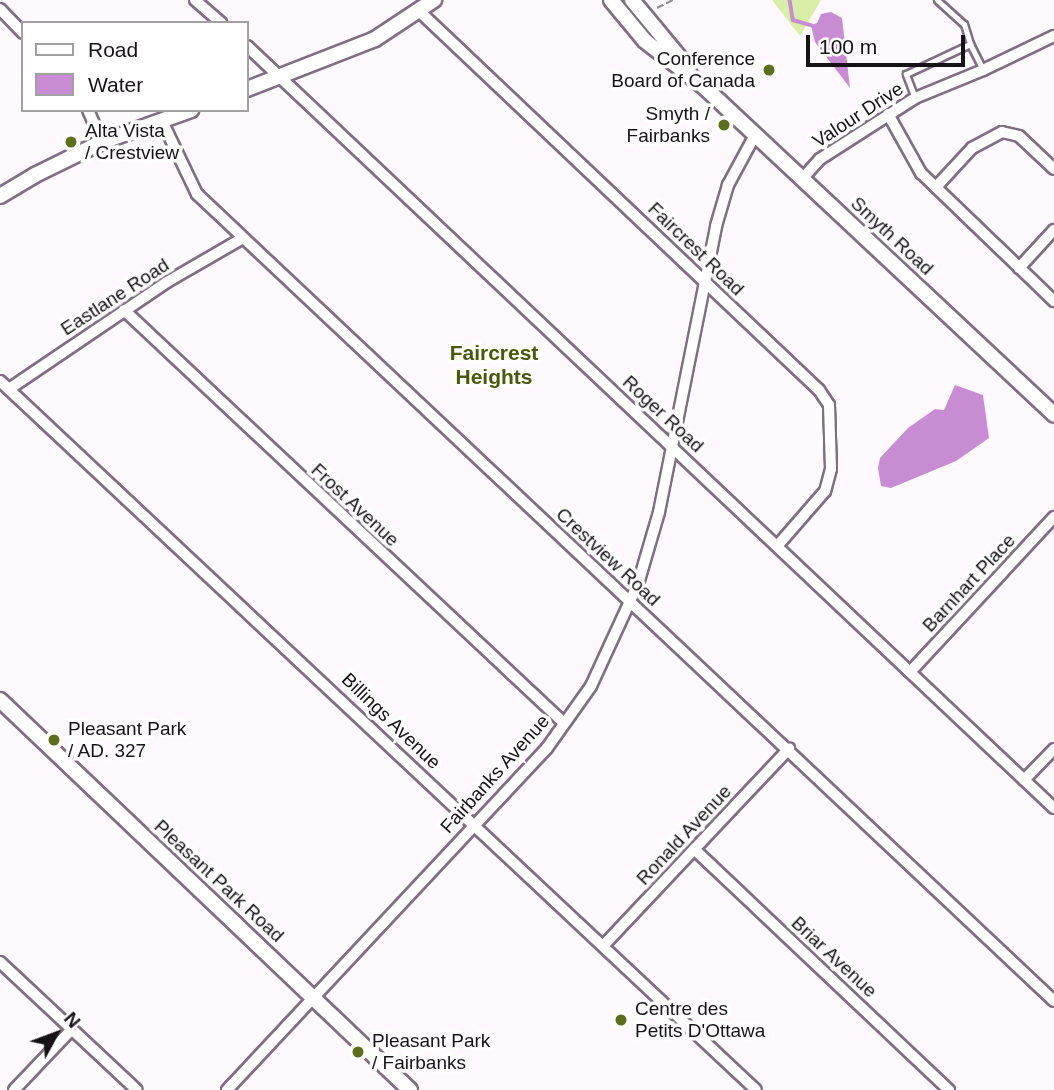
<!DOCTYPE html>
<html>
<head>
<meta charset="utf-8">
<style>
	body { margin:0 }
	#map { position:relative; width:1054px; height:1090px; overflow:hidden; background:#fef8ff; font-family:Arial,sans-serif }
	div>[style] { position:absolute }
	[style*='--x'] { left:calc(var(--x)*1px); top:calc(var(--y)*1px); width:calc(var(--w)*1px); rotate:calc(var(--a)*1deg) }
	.green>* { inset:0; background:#dbeea8 }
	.water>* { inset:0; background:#c88cd2 }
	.stream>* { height:3.5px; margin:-1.75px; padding:0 1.75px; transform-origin:1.75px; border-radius:1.75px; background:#c88cd2 }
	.path>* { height:2px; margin-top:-1px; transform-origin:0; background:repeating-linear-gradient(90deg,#918b92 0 7px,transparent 0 10.5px) }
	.roads { filter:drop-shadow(2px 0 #7e7080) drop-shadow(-2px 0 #7e7080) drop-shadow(0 2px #7e7080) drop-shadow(0 -2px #7e7080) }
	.lane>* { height:5px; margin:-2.5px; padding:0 2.5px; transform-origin:2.5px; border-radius:2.5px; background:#fff }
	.street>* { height:10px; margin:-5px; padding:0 5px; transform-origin:5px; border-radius:5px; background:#fff }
	.secondary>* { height:14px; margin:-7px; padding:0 7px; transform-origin:7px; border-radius:7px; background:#fff }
	.dots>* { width:19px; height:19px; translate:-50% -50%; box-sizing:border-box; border:4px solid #fff; border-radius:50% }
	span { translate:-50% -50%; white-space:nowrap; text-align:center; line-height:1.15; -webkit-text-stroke:7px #fff; paint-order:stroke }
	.poi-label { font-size:19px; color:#171218 }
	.right { translate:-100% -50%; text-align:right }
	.left { translate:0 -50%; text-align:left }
	.street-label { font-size:19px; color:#171218 }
	.neighbourhood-label { font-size:21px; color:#4a5908; font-weight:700 }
	.legend { position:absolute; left:21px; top:21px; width:228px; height:91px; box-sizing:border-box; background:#fff; border:2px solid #a2a0a3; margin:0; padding:9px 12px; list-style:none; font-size:21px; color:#171218 }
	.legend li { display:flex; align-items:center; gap:14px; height:35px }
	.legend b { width:35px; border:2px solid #a2a0a3 }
	.north { position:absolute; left:21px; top:999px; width:70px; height:70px; -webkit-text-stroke:5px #fff; paint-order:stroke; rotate:49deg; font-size:19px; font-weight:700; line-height:28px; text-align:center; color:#171218 }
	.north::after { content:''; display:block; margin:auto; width:24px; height:32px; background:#171218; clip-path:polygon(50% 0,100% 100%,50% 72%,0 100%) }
	.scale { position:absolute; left:806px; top:35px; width:159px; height:32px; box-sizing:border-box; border:4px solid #171218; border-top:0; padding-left:9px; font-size:21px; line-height:24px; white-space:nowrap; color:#171218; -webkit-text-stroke:5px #fff; paint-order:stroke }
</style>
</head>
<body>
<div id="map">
	<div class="green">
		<i style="clip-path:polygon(772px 0,821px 0,800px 36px)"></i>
	</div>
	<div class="water">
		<i style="clip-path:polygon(831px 12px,842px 18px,850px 88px,815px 42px,813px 34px,811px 25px,817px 23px,821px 14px)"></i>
		<i style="clip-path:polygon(955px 385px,983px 395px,989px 438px,956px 461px,891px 488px,881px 486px,878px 468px,880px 458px,908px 428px,935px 409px,944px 410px)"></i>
	</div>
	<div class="stream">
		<i style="--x:790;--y:0;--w:20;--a:81"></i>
		<i style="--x:793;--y:20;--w:19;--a:16"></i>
	</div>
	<div class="path">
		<i style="--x:657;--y:8;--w:18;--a:-27"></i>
	</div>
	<div class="roads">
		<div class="lane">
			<i style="--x:937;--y:0;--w:36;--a:42"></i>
			<i style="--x:964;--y:24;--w:21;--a:73"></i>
			<i style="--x:915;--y:98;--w:26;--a:-111"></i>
			<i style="--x:906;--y:74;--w:71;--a:-25.1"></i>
			<i style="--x:970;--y:44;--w:29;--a:63"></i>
		</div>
		<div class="street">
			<i style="--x:195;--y:0;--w:35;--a:41"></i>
			<i style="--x:0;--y:9;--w:33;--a:46"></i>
			<i style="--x:419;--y:11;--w:551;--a:43.46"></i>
			<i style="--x:819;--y:390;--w:18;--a:56"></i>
			<i style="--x:829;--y:405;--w:64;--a:88.2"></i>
			<i style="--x:831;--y:469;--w:23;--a:105"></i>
			<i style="--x:825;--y:491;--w:72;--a:131"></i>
			<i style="--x:247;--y:46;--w:1110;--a:43.36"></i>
			<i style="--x:88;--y:110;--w:35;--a:66"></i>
			<i style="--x:888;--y:114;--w:68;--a:60.8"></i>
			<i style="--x:921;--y:173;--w:185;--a:43.9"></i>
			<i style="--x:162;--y:121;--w:81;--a:64.4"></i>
			<i style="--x:197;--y:194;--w:1177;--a:43.28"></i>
			<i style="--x:802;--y:179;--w:27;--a:-48"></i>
			<i style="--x:820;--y:159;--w:113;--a:-32.7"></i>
			<i style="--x:915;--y:98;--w:74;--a:-22.4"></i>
			<i style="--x:983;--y:70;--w:79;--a:-25.6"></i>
			<i style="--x:936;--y:187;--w:53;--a:-47.3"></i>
			<i style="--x:972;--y:148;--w:34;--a:-28"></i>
			<i style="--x:1002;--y:132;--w:17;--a:13"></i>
			<i style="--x:1019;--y:136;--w:48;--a:43.3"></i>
			<i style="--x:1019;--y:268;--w:52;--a:-47.4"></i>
			<i style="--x:124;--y:310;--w:603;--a:43.19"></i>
			<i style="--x:0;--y:381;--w:1036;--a:43.16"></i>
			<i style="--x:9;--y:389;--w:191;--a:-34.1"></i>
			<i style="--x:167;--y:282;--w:88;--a:-30.1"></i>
			<i style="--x:910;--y:672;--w:212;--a:-47.1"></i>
			<i style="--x:1024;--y:780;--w:43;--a:-45.9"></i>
			<i style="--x:694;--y:849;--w:351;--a:43.4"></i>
			<i style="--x:604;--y:945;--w:270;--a:-46.7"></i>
			<i style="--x:0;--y:962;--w:187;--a:43.1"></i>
			<i style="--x:14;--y:1090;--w:84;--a:-46.4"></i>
			<i style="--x:227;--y:1090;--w:468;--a:-46.9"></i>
			<i style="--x:547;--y:748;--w:76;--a:-54.6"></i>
			<i style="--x:591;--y:686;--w:112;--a:-65.3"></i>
			<i style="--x:638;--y:584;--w:75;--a:-73.7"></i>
			<i style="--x:659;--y:512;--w:292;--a:-78.7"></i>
			<i style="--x:716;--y:226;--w:43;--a:-73.7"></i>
			<i style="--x:728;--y:185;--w:57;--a:-61.6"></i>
		</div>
		<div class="secondary">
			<i style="--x:611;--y:0;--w:53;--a:50.3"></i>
			<i style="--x:645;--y:41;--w:73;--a:37.8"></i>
			<i style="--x:703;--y:86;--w:481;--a:43.1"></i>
			<i style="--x:632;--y:0;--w:89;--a:50.4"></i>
			<i style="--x:247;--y:89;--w:137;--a:-21.3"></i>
			<i style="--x:375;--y:39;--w:71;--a:-33.5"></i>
			<i style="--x:0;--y:196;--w:41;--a:-31"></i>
			<i style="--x:35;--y:175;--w:75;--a:-26.2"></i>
			<i style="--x:102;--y:142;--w:95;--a:-19.8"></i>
			<i style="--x:0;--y:700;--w:566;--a:43.57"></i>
		</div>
	</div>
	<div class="dots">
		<i style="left:769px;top:70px;background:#5d6e1b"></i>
		<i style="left:724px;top:125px;background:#5d6e1b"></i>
		<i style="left:71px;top:142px;background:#5d6e1b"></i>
		<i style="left:54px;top:740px;background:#5d6e1b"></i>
		<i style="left:621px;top:1020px;background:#5d6e1b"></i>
		<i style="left:358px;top:1052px;background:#5d6e1b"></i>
	</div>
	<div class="poi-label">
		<span class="right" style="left:755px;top:70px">Conference<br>Board of Canada</span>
		<span class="right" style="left:710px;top:125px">Smyth /<br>Fairbanks</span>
		<span class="left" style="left:85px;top:142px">Alta Vista<br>/ Crestview</span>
		<span class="left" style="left:68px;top:740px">Pleasant Park<br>/ AD. 327</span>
		<span class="left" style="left:635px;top:1020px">Centre des<br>Petits D'Ottawa</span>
		<span class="left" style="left:372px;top:1052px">Pleasant Park<br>/ Fairbanks</span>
	</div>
	<div class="street-label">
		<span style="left:858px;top:115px;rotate:-33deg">Valour Drive</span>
		<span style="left:892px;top:236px;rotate:43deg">Smyth Road</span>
		<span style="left:696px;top:249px;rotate:44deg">Faircrest Road</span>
		<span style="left:115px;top:297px;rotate:-33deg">Eastlane Road</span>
		<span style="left:663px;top:414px;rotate:43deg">Roger Road</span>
		<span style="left:355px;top:505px;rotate:43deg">Frost Avenue</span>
		<span style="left:608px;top:557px;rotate:43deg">Crestview Road</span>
		<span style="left:969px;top:583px;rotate:-47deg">Barnhart Place</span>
		<span style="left:391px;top:721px;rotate:44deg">Billings Avenue</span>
		<span style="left:495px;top:774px;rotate:-48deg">Fairbanks Avenue</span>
		<span style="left:684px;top:835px;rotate:-47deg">Ronald Avenue</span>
		<span style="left:219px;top:881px;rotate:43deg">Pleasant Park Road</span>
		<span style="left:834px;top:957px;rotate:43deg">Briar Avenue</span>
	</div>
	<div class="neighbourhood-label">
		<span style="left:494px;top:365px">Faircrest<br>Heights</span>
	</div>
	<ul class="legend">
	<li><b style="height:9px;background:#fff"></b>Road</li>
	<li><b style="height:19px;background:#c88cd2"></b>Water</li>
	</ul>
	<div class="north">N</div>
	<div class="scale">100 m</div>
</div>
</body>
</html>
